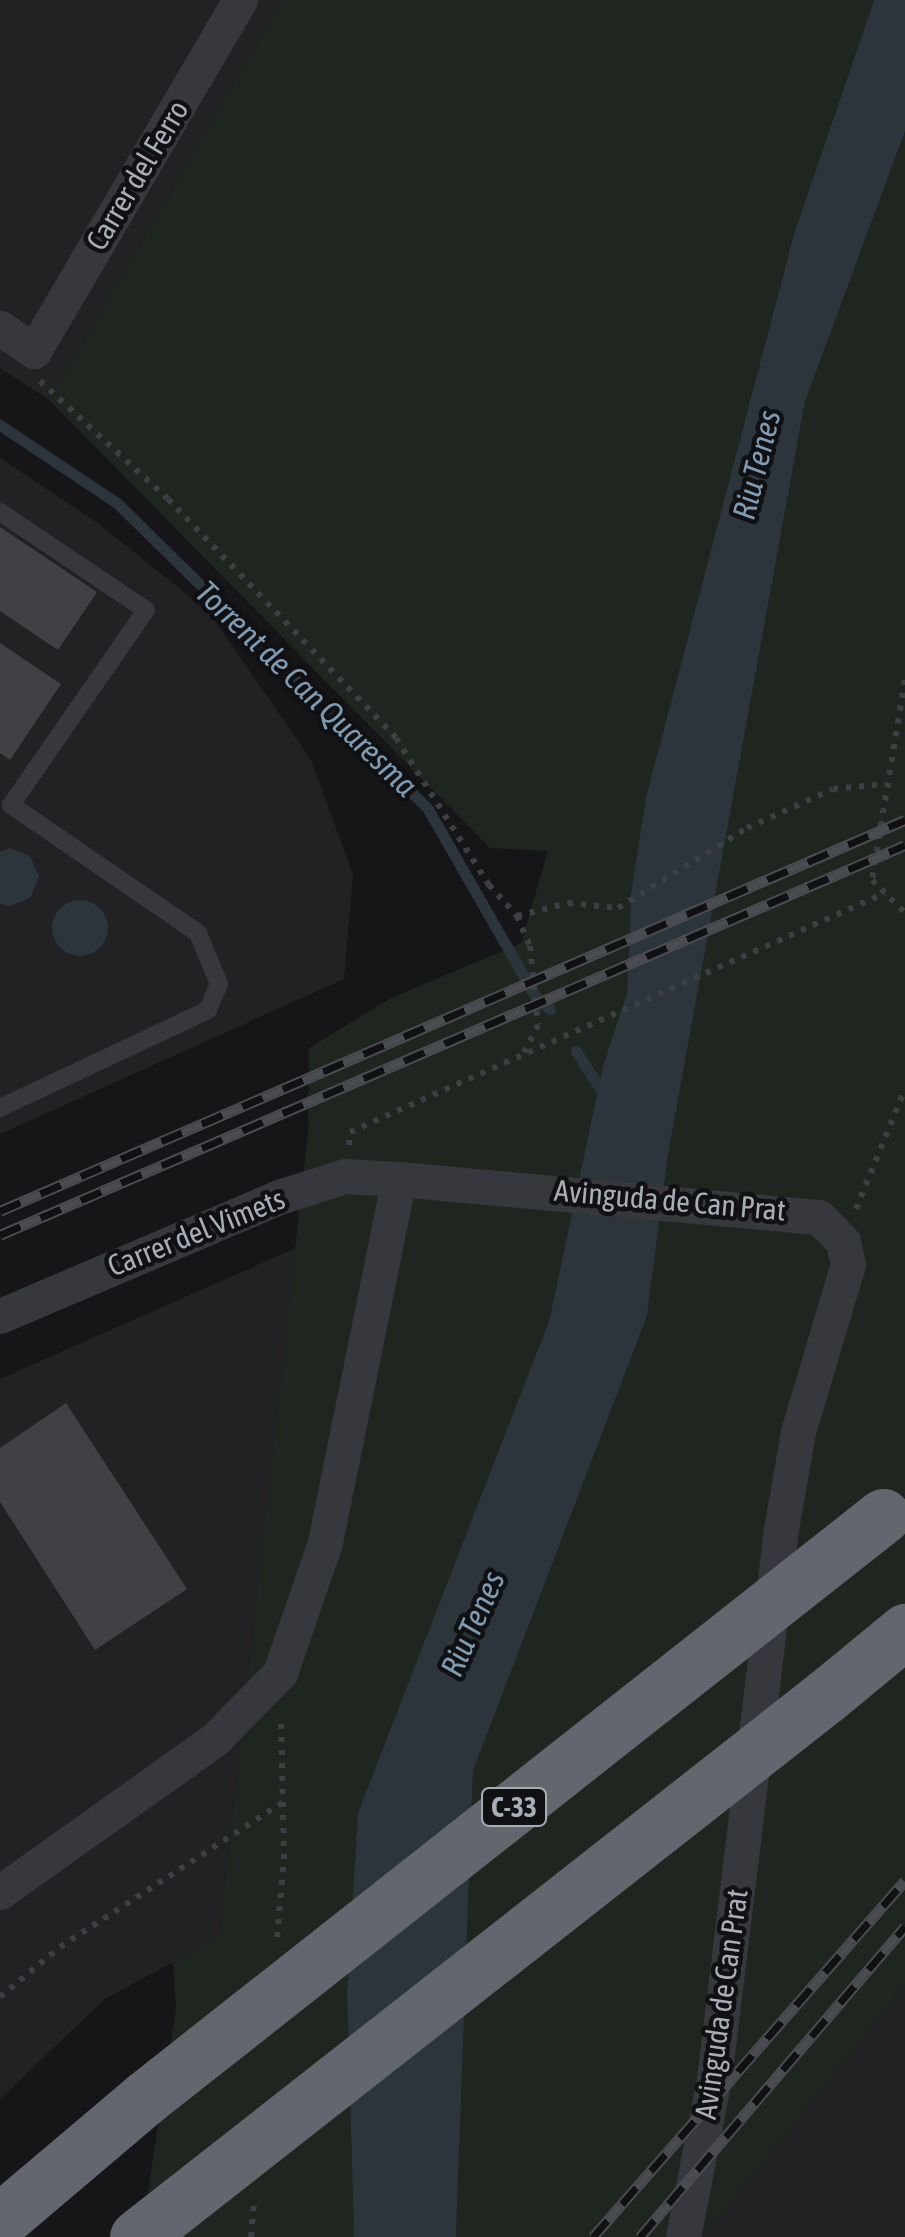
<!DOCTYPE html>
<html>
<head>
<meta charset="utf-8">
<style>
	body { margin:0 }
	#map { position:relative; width:905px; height:2237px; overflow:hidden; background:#161618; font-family:"Asap Condensed",sans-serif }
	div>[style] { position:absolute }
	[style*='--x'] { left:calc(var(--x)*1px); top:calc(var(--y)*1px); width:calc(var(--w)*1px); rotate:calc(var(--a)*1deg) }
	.built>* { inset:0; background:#222225 }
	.green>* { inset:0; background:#1e261f }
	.water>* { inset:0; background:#2c353c }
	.round { border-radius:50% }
	.stream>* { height:11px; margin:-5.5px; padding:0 5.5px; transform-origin:5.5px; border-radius:5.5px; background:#2c353c }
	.building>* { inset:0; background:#404145 }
	.path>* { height:6px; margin-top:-3px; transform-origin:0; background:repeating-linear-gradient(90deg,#3d3f44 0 5px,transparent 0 13px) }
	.lane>* { height:18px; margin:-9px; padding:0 9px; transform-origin:9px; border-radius:9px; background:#37383d }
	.street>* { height:35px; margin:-17.5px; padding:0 17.5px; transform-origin:17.5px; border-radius:17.5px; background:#37383d }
	.highway>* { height:55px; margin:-27.5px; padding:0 27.5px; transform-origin:27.5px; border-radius:27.5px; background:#63666e }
	.rail>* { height:11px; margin-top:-5.5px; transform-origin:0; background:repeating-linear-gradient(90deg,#111113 0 22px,#4a4c52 0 44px); box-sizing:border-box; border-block:2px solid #4a4c52 }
	.highway-bridge>* { height:55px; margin:-27.5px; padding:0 27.5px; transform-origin:27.5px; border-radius:27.5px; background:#63666e }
	span { translate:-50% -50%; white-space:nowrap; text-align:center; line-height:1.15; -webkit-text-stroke:9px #111113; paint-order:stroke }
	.shield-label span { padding:2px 8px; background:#111113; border:2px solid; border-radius:8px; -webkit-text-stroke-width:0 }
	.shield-label { font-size:28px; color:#a8adb8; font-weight:700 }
	.street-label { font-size:30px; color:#a8adb8 }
	.water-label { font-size:32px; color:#7f9bb3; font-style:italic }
</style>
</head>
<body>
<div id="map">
	<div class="built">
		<i style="clip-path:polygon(0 0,281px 0,49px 400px,0 368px)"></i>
		<i style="clip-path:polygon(0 458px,99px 524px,209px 612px,311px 760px,353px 874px,344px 979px,0 1134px)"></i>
		<i style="clip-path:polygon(296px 1248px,219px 1937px,105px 1999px,0 2099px,0 1379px)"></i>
		<i style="clip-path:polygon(905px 1986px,905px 2237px,704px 2237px)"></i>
	</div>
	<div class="green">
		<i style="clip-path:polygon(281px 0,874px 0,794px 234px,646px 797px,631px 893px,627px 993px,603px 1066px,549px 1321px,359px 1813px,347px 1992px,354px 2237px,141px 2237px,176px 2009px,173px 1962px,219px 1936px,308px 1132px,309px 1048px,391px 998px,521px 943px,548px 851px,490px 848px,49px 400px)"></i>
		<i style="clip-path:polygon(905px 131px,905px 1986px,704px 2237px,456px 2237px,473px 1771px,647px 1316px,668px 1155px,805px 402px)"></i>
	</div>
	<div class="water">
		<i style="clip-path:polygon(874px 0,905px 0,905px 131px,805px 402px,668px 1155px,647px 1316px,473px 1771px,456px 2237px,354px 2237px,347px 1992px,358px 1813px,549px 1321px,603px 1066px,627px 993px,631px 893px,646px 797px,794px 234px)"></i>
		<i style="clip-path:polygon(10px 848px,30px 856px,39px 877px,30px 898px,10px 906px,0 904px,0 852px)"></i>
		<i class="round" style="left:52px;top:900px;width:56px;height:56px"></i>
	</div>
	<div class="stream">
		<i style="--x:0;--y:425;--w:141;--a:33.7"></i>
		<i style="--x:117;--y:503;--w:436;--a:44.5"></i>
		<i style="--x:428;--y:809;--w:215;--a:60.2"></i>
		<i style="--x:535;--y:996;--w:20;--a:41"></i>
		<i style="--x:576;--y:1051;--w:56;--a:57.4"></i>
	</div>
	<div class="building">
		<i style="clip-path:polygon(0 527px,97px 592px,58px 650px,0 611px)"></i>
		<i style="clip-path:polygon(0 643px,61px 684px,10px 760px,0 753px)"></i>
		<i style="clip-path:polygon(66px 1403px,187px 1589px,95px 1650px,0 1502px,0 1448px)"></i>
	</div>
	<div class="path">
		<i style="--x:40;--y:381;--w:174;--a:42.7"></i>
		<i style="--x:168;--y:499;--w:330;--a:46.3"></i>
		<i style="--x:396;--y:738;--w:174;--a:57.7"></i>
		<i style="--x:489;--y:885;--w:42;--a:47.9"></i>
		<i style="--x:517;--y:916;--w:53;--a:-14.3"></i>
		<i style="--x:568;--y:903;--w:50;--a:5.7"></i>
		<i style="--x:618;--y:908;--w:152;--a:-31.8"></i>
		<i style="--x:747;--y:828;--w:94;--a:-24.4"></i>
		<i style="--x:833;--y:789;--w:51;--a:-5.6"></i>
		<i style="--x:905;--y:680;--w:203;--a:99.4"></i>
		<i style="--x:872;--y:880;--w:47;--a:45"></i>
		<i style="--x:517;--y:916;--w:33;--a:67"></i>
		<i style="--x:530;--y:946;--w:79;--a:84.2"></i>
		<i style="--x:538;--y:1025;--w:31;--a:117"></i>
		<i style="--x:349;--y:1145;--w:13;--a:-86"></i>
		<i style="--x:350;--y:1132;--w:586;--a:-24.07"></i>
		<i style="--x:856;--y:1209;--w:130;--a:-67.8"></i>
		<i style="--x:277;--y:1937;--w:78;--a:-84.9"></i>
		<i style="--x:284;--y:1859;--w:139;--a:-91.2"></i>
		<i style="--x:0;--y:1997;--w:78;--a:-39.8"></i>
		<i style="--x:60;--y:1947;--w:265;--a:-33"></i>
		<i style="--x:251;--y:2237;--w:34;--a:-85"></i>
	</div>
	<div class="lane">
		<i style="--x:0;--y:512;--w:176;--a:33.9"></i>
		<i style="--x:146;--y:610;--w:237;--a:124.7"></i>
		<i style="--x:11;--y:805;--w:227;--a:34.4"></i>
		<i style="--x:198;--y:933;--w:55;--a:67.6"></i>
		<i style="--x:219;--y:984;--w:28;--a:113"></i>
		<i style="--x:208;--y:1010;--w:230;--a:154.8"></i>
	</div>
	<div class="street">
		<i style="--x:0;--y:328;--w:41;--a:34.1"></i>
		<i style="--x:34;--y:351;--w:407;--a:-59.6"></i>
		<i style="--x:0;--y:1316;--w:306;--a:-23.1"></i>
		<i style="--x:282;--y:1196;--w:66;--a:-17.6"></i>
		<i style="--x:345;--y:1176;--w:54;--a:3.2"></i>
		<i style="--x:0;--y:1892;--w:264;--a:-35.4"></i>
		<i style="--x:215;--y:1739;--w:93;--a:-45.4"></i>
		<i style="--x:280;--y:1673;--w:139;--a:-71"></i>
		<i style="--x:325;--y:1542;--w:370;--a:-78.5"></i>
		<i style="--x:399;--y:1179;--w:422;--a:5.2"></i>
		<i style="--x:819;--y:1217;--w:35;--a:46"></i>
		<i style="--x:843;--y:1242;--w:23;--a:77"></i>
		<i style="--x:848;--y:1264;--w:175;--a:106.6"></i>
		<i style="--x:798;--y:1432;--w:98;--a:99.9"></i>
		<i style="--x:781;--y:1529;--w:554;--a:96.95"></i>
		<i style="--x:714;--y:2079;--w:161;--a:101.1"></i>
	</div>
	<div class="highway">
		<i style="--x:825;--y:1697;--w:104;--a:-39.5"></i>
		<i style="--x:0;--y:2221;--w:190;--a:-40.3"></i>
	</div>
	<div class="rail">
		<i style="--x:0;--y:1211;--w:986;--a:-23.37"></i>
		<i style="--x:0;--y:1235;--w:985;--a:-23.31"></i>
		<i style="--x:593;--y:2237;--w:473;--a:-48.8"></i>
		<i style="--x:640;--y:2237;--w:408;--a:-49.5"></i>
	</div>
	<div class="highway-bridge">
		<i style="--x:145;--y:2098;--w:940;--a:-38.26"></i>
		<i style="--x:137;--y:2237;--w:875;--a:-38.13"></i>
	</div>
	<div class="shield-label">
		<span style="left:514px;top:1807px">C-33</span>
	</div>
	<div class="street-label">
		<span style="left:137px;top:175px;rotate:-59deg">Carrer del Ferro</span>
		<span style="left:670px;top:1200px;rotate:5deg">Avinguda de Can Prat</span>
		<span style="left:196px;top:1232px;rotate:-22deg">Carrer del Vimets</span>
		<span style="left:721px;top:2004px;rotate:-82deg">Avinguda de Can Prat</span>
	</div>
	<div class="water-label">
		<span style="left:757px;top:465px;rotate:-76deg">Riu Tenes</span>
		<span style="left:306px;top:689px;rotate:44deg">Torrent de Can Quaresma</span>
		<span style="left:473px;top:1624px;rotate:-66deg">Riu Tenes</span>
	</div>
</div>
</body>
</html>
